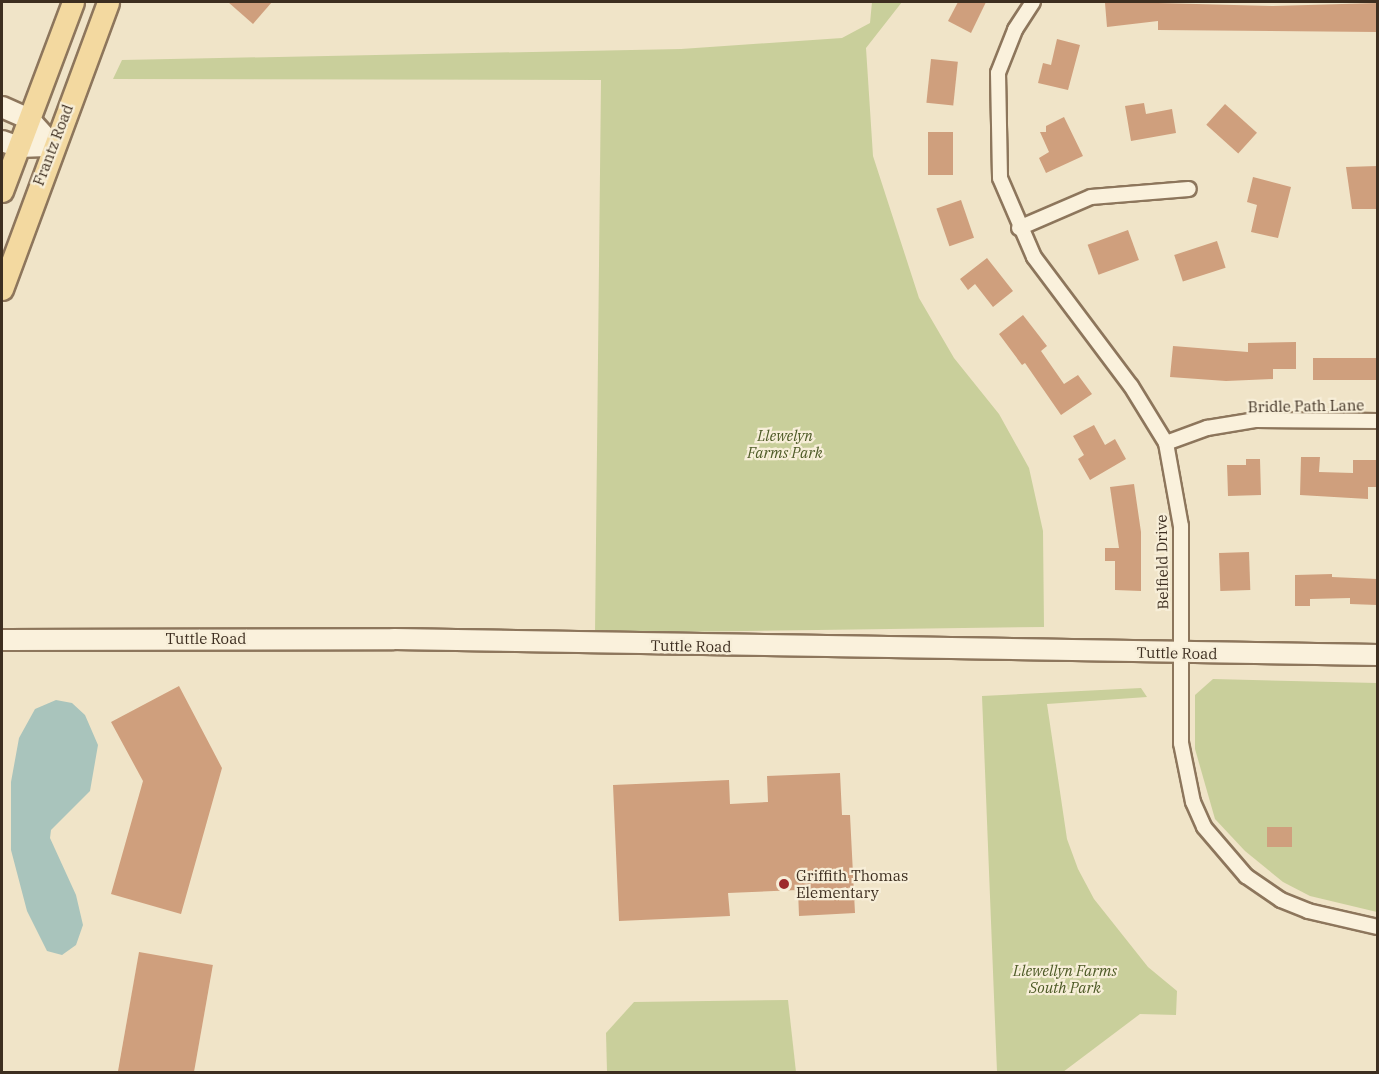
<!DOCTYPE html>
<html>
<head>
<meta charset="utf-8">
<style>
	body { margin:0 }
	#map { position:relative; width:1379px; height:1074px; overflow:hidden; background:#f0e4c8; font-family:"IBM Plex Serif",serif }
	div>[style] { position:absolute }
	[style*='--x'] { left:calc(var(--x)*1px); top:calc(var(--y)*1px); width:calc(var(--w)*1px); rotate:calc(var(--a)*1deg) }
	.green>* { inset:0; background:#c9cf9b }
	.water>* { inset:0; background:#a9c4bc }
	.building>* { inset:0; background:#cf9f7d; transform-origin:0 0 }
	.roads { filter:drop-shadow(2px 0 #8d765c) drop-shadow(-2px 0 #8d765c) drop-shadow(0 2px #8d765c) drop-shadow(0 -2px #8d765c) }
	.street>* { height:14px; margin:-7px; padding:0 7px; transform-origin:7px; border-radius:7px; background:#faf1dc }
	.secondary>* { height:20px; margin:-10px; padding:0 10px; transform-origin:10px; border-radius:10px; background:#faf1dc }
	.primary>* { height:21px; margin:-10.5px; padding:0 10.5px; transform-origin:10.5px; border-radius:10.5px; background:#f3d9a0 }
	.dots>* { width:16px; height:16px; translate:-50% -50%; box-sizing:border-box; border:3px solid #f7eed8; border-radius:50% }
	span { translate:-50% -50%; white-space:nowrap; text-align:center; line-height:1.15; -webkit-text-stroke:4.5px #f7eed8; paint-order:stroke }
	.street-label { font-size:15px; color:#3d2e20 }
	.park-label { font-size:15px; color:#4d5a26; font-style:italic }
	.poi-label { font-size:15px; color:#3d2e20 }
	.left { translate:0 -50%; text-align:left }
	.frame { position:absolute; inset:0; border:3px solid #3d2e20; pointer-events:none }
</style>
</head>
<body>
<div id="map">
	<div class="green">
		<i style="clip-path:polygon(872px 2px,902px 2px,866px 48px,873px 156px,919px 298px,954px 358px,999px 414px,1029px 468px,1043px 531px,1044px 627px,595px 633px,601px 80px,113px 79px,122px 60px,681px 49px,842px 38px,870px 23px)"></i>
		<i style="clip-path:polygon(1213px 679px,1377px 683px,1377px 912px,1310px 896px,1283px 882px,1245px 851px,1215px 819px,1195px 749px,1195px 695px)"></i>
		<i style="clip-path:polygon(1141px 688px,1147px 697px,1047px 704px,1067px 839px,1078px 869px,1094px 899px,1148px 967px,1177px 991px,1176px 1015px,1140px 1014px,1063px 1072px,997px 1072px,982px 696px)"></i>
		<i style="clip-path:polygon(788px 1000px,796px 1072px,607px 1072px,606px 1033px,634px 1002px)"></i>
	</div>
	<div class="water">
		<i style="clip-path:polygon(56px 700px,72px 703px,85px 715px,98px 745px,90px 791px,51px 830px,50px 838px,76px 895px,83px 925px,76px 945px,62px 955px,47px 951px,27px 911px,11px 850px,11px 782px,19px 738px,35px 709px)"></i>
	</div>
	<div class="building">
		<i style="clip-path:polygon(228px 2px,272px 2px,253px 24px)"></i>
		<i style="clip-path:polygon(958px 2px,986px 2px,971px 33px,948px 21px)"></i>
		<i style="clip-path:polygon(1120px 2px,1273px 6px,1377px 3px,1377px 32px,1158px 30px,1158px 21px,1107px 27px,1105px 3px)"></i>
		<i style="clip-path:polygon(1057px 39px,1080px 45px,1068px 90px,1038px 83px,1043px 63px,1051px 65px)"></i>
		<i style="left:931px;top:59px;width:27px;height:44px;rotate:6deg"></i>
		<i style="clip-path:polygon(1144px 103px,1146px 114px,1172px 109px,1176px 133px,1131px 141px,1125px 106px)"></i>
		<i style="left:1225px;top:104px;width:43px;height:28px;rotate:42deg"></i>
		<i style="clip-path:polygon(1064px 117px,1083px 156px,1046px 173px,1039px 158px,1049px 152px,1040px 132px,1046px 132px,1046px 126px)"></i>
		<i style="left:928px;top:132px;width:25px;height:43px"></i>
		<i style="clip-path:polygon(1377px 166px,1377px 209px,1352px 209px,1346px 167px)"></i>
		<i style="clip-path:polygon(1253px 177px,1291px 187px,1278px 238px,1251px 232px,1257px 205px,1247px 202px)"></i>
		<i style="left:961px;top:200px;width:40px;height:26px;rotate:71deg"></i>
		<i style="left:1128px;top:230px;width:32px;height:43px;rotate:70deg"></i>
		<i style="left:1217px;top:241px;width:28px;height:45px;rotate:72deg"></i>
		<i style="clip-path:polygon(987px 258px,1013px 291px,993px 307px,975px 284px,968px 290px,960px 279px)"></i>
		<i style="clip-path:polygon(1023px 315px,1047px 346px,1041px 351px,1064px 384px,1078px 375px,1092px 394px,1061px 415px,1025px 363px,1022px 365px,999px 334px)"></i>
		<i style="clip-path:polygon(1296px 342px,1296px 369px,1273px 369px,1273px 379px,1226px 381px,1170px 377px,1173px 346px,1248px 352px,1248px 343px)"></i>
		<i style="left:1313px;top:358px;width:64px;height:22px"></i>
		<i style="clip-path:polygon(1094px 425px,1105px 445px,1115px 439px,1126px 459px,1090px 480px,1078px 459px,1084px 455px,1073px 436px)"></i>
		<i style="clip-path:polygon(1301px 457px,1320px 457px,1319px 472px,1353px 473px,1353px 460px,1377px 460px,1377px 487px,1368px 487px,1368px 499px,1300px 495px)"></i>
		<i style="clip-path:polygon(1246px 459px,1260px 459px,1261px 495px,1228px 496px,1227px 465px,1246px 465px)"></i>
		<i style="clip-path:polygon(1134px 484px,1141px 532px,1141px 591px,1115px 590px,1115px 561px,1105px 561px,1105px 548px,1119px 548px,1110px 487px)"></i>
		<i style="left:1249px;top:552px;width:38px;height:30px;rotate:88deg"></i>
		<i style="clip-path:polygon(1332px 574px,1332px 577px,1377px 579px,1377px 605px,1350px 604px,1350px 598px,1310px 599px,1310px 606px,1295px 606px,1295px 575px)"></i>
		<i style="clip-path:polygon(179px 686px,222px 768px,181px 914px,111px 894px,143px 781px,111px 722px)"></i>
		<i style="clip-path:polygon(840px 773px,842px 815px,850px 815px,855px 913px,799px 916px,798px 890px,728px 893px,730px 916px,619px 921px,613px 785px,729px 780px,730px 804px,768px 802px,767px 776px)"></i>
		<i style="left:1267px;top:827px;width:25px;height:20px"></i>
		<i style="left:139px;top:952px;width:75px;height:122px;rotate:10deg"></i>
	</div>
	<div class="roads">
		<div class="street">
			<i style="--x:1033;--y:2;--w:33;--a:123"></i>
			<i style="--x:1015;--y:30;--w:46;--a:111.6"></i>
			<i style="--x:998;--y:73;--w:105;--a:88.9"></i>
			<i style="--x:1000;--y:178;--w:86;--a:66.7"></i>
			<i style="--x:1034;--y:257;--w:161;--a:53.1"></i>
			<i style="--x:1131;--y:386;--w:67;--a:58.4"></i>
			<i style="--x:1166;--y:443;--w:84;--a:79.8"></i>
			<i style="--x:1181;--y:526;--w:217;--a:90"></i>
			<i style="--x:1181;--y:743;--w:60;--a:78.5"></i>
			<i style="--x:1193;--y:802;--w:27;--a:66"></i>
			<i style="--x:1204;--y:827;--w:65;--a:49.4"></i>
			<i style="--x:1246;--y:876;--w:42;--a:34.4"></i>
			<i style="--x:1281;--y:900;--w:29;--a:22"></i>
			<i style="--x:1308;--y:911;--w:72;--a:12.9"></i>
			<i style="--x:1019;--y:228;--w:78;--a:-23.3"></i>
			<i style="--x:1091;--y:197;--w:98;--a:-4.7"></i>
			<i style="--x:1166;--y:443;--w:44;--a:-20.1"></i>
			<i style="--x:1207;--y:428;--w:50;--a:-9.3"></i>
			<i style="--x:1256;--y:420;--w:122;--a:0.5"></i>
		</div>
		<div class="secondary">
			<i style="--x:2;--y:107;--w:30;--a:24"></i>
			<i style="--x:29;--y:119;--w:36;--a:48"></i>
			<i style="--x:2;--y:141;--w:18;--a:19"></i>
			<i style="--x:19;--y:147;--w:34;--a:-2"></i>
			<i style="--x:2;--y:640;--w:392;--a:-0.1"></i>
			<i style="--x:394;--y:639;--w:984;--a:0.93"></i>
		</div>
		<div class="primary">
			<i style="--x:2;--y:191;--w:202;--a:-69.4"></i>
			<i style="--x:2;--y:289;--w:306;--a:-69.7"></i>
		</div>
	</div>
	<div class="dots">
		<i style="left:784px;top:884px;background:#9e2a2b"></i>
	</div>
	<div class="street-label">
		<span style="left:53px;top:145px;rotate:-69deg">Frantz Road</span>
		<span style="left:1306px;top:406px;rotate:-1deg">Bridle Path Lane</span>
		<span style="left:1162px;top:562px;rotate:-91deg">Belfield Drive</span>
		<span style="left:206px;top:639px">Tuttle Road</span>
		<span style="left:691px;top:646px;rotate:1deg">Tuttle Road</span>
		<span style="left:1177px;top:653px;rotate:1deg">Tuttle Road</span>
	</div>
	<div class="park-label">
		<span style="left:785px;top:444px">Llewelyn<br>Farms Park</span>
		<span style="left:1065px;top:979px">Llewellyn Farms<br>South Park</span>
	</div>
	<div class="poi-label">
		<span class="left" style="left:796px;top:884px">Griffith Thomas<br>Elementary</span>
	</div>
	<div class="frame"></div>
</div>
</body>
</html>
